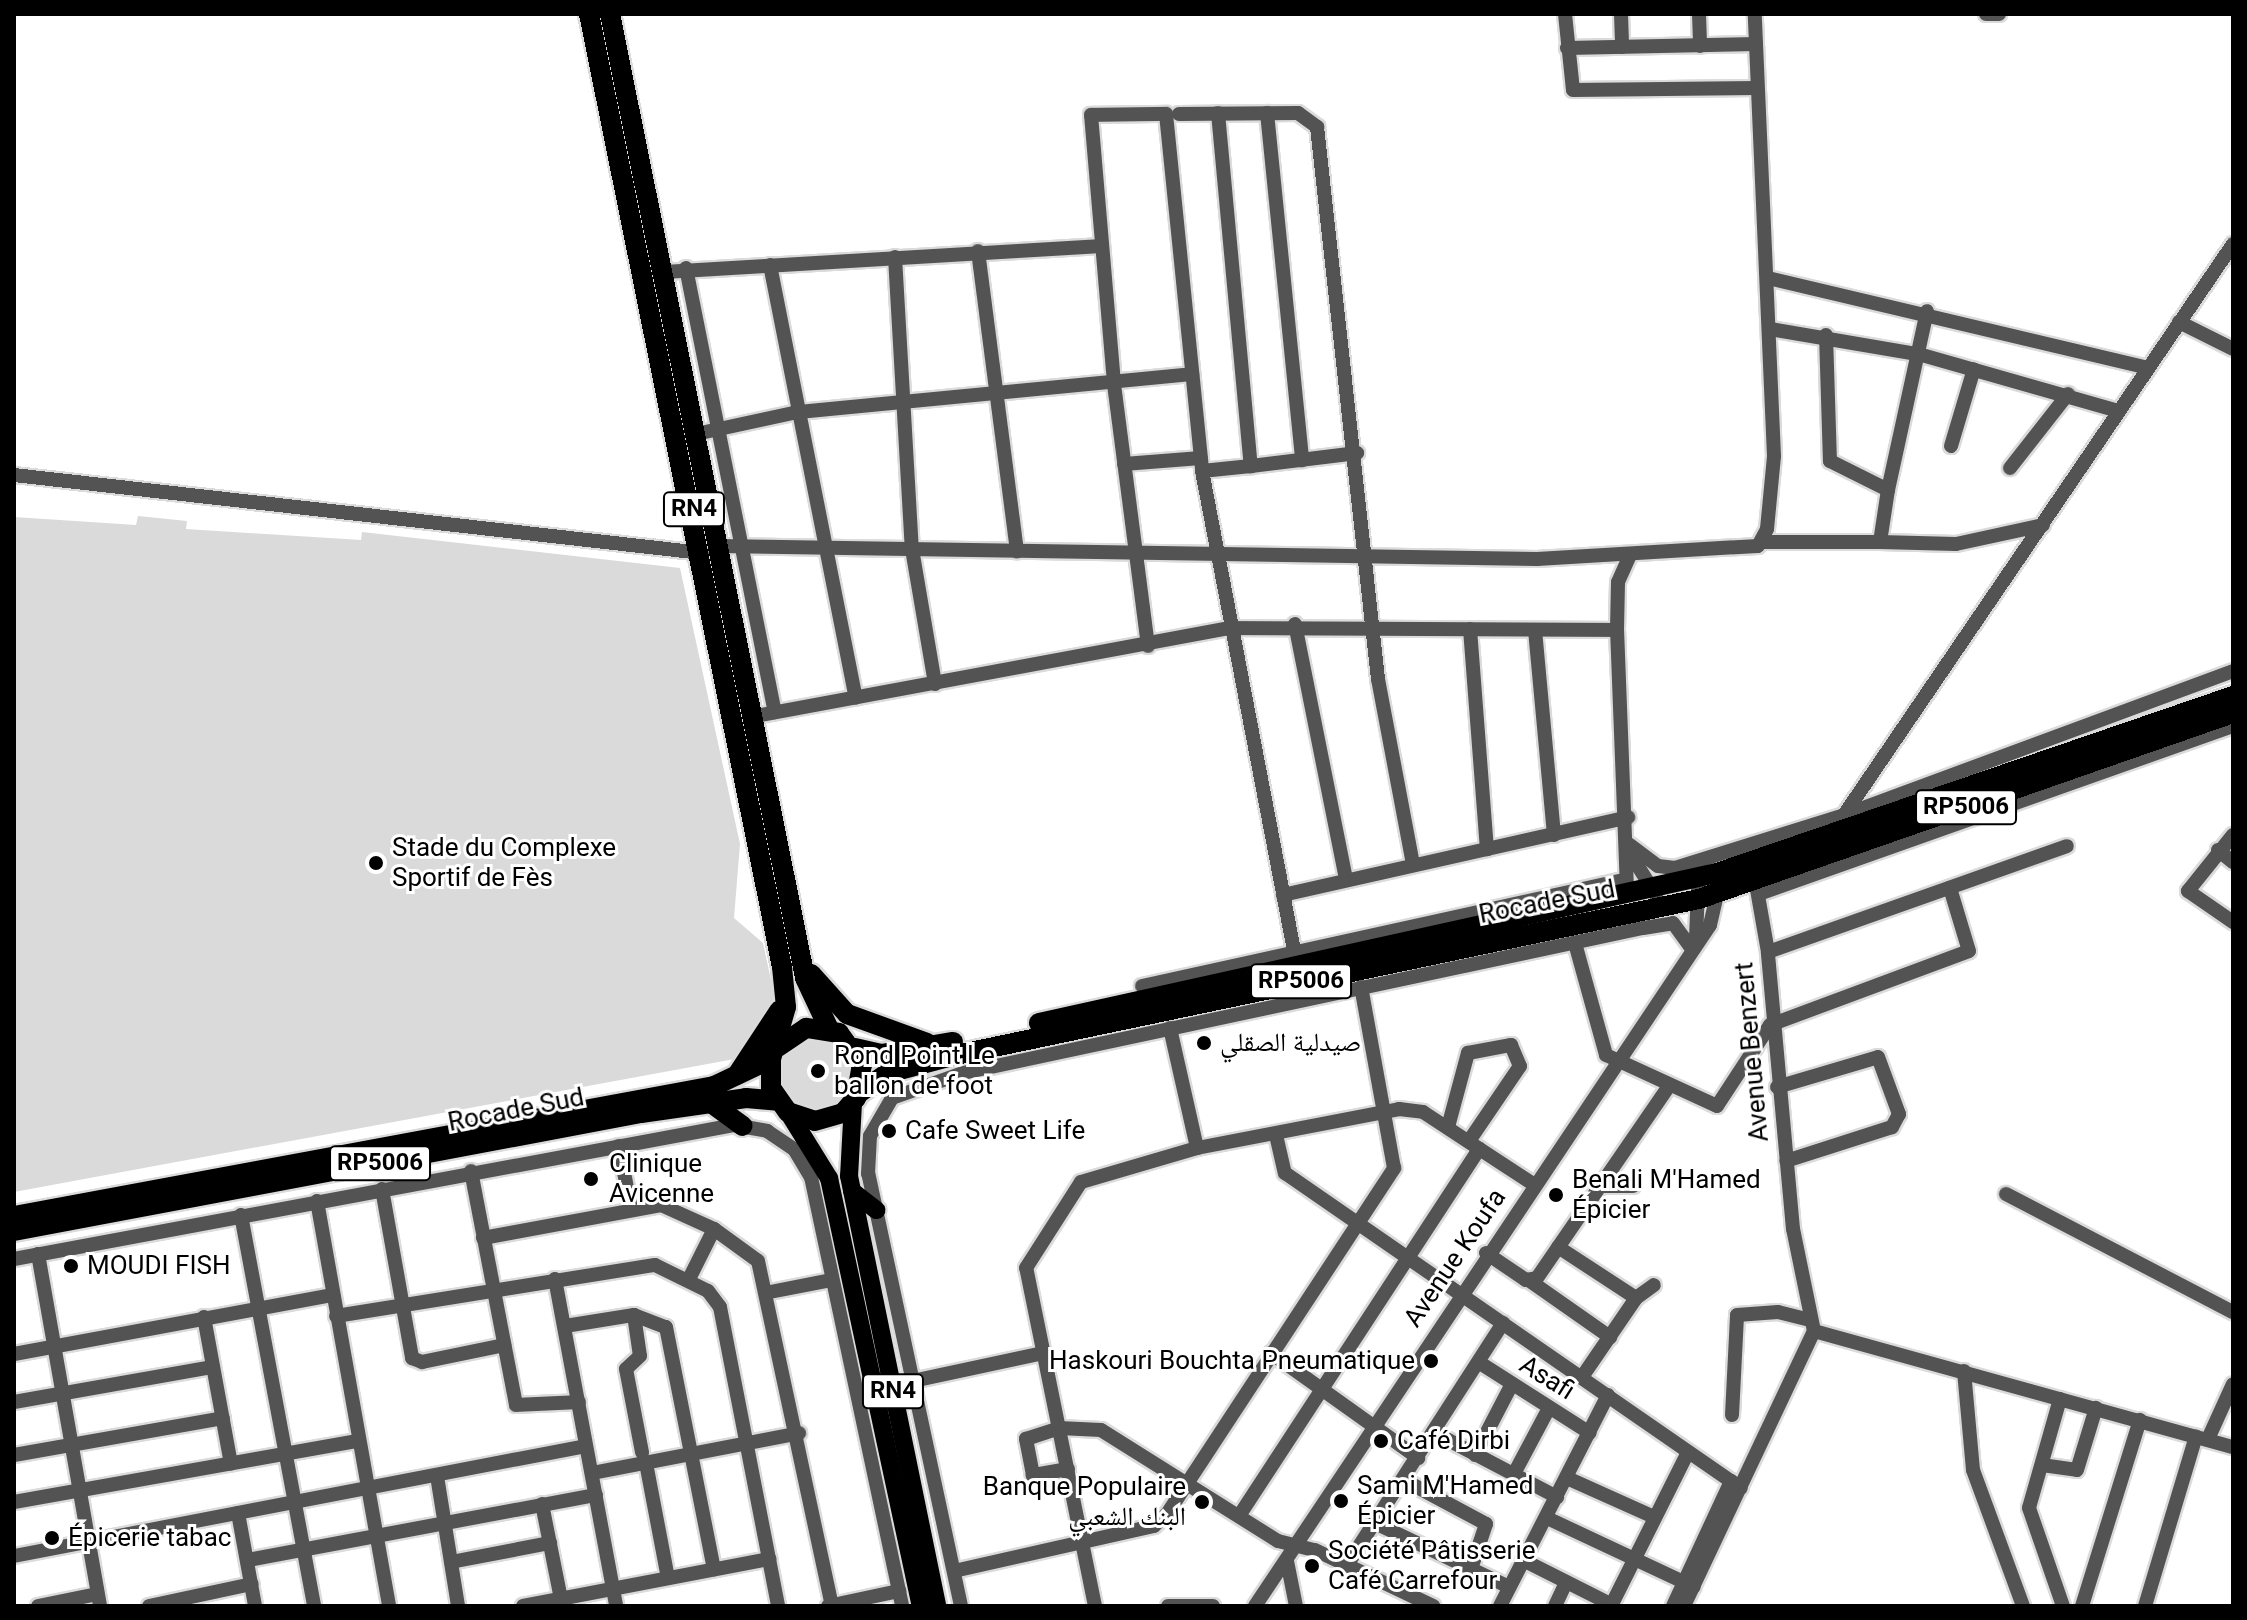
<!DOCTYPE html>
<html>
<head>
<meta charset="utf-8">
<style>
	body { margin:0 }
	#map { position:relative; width:2247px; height:1620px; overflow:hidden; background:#fff; font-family:Roboto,"Noto Naskh Arabic",sans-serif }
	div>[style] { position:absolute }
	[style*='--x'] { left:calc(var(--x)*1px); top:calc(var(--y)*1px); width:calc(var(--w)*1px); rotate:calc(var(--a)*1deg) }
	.green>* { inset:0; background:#dadada }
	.roads { filter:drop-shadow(2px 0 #dbdbdb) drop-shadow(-2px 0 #dbdbdb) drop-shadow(0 2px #dbdbdb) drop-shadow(0 -2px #dbdbdb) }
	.minor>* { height:14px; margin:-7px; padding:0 7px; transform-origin:7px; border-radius:7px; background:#535353 }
	.major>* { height:18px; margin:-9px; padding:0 9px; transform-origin:9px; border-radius:9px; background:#000 }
	.highway>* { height:20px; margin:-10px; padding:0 10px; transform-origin:10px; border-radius:10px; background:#000 }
	.dots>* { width:22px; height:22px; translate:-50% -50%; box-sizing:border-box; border:4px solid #fff; border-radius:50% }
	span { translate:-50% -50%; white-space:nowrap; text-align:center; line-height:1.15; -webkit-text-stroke:6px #fff; paint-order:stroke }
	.shield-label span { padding:2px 6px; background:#fff; border:2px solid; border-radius:6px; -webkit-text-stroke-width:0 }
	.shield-label { font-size:24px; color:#000; font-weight:700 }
	.poi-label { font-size:26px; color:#000 }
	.left { translate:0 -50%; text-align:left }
	.right { translate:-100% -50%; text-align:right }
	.street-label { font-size:26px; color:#000 }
	.frame { position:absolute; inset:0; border:16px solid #000; pointer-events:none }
</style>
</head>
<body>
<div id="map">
	<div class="green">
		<i style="clip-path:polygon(138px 516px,187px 521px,186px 529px,361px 540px,362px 532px,680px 568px,740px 844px,734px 918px,763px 943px,776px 1003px,740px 1058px,14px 1192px,14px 517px,136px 525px)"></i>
		<i style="clip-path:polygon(827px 1034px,857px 1073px,841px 1106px,805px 1113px,780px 1095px,777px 1060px,793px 1040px)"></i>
	</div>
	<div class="roads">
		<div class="minor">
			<i style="--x:1565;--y:14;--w:76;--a:84"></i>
			<i style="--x:1573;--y:90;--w:184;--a:-0.6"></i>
			<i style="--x:1621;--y:14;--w:33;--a:88"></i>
			<i style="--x:1699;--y:14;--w:32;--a:88"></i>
			<i style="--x:1986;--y:14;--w:13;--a:0"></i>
			<i style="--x:1567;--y:48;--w:189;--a:-1.2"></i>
			<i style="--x:1218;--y:113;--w:355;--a:84.7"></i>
			<i style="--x:1251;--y:466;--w:107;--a:-7"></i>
			<i style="--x:1267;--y:113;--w:349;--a:84.2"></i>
			<i style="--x:1179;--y:114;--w:119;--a:-0.5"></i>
			<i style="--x:1298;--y:113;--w:24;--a:36"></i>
			<i style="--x:1317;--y:127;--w:555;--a:83.69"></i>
			<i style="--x:1378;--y:679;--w:189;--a:79.3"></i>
			<i style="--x:978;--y:251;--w:303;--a:82.6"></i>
			<i style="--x:895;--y:257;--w:292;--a:86.7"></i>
			<i style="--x:912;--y:549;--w:137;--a:80.3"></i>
			<i style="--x:770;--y:265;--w:441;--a:78.8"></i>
			<i style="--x:686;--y:268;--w:453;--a:78.7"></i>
			<i style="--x:663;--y:272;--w:437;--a:-3.4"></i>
			<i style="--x:1768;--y:278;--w:391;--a:13.3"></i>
			<i style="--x:2179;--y:322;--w:60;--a:26.6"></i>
			<i style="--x:1770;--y:329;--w:154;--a:9.7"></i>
			<i style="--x:1922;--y:355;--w:205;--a:15.9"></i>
			<i style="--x:1826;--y:335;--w:126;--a:88.2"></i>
			<i style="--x:1830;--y:461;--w:65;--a:26.6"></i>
			<i style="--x:1888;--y:490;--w:183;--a:-77.7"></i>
			<i style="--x:696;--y:434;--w:104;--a:-12.2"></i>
			<i style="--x:798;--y:412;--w:396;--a:-5.5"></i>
			<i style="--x:1951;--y:446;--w:80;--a:-73.4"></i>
			<i style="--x:1124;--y:464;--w:77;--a:-4.5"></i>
			<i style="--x:2010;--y:468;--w:94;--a:-51.9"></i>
			<i style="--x:1202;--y:471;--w:49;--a:-5.8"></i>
			<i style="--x:14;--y:475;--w:692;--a:6.47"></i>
			<i style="--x:1761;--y:542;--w:119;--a:0"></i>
			<i style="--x:1880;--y:542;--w:53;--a:-81.3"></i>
			<i style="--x:1880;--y:542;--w:76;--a:1.5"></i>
			<i style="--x:1956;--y:544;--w:89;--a:-12.3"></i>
			<i style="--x:719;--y:546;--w:818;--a:0.91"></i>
			<i style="--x:1537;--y:559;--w:221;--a:-3.4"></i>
			<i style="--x:1758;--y:546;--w:19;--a:-62"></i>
			<i style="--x:1767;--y:529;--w:73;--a:-84.5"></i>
			<i style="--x:1774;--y:456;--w:442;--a:-92.5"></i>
			<i style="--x:1295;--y:624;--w:260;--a:78.7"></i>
			<i style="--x:1470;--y:629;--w:221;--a:85.6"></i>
			<i style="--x:1535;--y:630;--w:206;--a:84.7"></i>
			<i style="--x:1148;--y:646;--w:265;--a:-97.4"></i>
			<i style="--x:1114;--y:383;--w:269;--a:-94.9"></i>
			<i style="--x:1091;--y:115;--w:75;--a:-0.8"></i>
			<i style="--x:1166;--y:114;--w:359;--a:84.2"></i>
			<i style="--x:1202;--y:471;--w:504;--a:79.14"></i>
			<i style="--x:755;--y:716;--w:483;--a:-10.5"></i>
			<i style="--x:1230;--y:628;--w:387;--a:0.3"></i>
			<i style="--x:1844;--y:815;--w:691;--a:-55.73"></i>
			<i style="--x:2233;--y:835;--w:72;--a:128.8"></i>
			<i style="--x:2188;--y:891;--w:55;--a:34.6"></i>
			<i style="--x:1630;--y:845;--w:35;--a:37"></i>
			<i style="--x:1658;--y:866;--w:17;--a:7"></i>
			<i style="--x:1675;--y:868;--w:177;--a:-17.4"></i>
			<i style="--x:1844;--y:815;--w:415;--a:-20.3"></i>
			<i style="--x:2218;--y:850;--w:19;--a:39"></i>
			<i style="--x:1631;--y:855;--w:47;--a:58"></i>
			<i style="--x:1627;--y:889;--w:259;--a:-92.2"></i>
			<i style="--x:1617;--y:630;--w:48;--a:-88.8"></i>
			<i style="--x:1618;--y:582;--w:27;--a:-66"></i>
			<i style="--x:1759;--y:894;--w:503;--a:-19.52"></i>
			<i style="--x:1283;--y:895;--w:354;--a:-12.7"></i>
			<i style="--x:1696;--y:938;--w:48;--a:-87.6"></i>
			<i style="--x:1575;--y:943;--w:116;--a:74.5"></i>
			<i style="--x:1606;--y:1055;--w:122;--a:24.7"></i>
			<i style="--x:1717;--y:1106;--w:97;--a:-56.8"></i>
			<i style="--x:1770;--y:1025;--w:212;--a:-20.4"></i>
			<i style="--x:1969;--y:951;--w:66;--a:-106.8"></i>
			<i style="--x:1768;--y:952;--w:317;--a:-19.5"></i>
			<i style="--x:1142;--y:986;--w:495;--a:-12.4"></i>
			<i style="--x:1170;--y:1028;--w:123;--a:77.3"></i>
			<i style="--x:1777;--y:1087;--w:105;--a:-16.5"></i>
			<i style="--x:1878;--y:1057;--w:61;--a:69.8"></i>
			<i style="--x:1899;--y:1114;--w:15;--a:118"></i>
			<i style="--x:1892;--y:1127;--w:111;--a:162.2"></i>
			<i style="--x:1448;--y:1127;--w:77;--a:-74.9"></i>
			<i style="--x:1468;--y:1053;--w:44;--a:-10.5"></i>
			<i style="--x:1511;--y:1045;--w:23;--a:67"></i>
			<i style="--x:1520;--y:1066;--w:91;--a:124.2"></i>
			<i style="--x:1276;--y:1135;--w:39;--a:77"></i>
			<i style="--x:1285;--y:1173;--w:554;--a:34.64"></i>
			<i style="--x:619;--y:1146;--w:64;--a:79.2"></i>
			<i style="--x:471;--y:1171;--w:238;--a:79.1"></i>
			<i style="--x:516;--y:1405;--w:63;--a:-2.7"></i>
			<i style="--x:1601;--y:1186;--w:32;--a:0"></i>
			<i style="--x:382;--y:1189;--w:172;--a:79.9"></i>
			<i style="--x:412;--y:1358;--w:11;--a:22"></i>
			<i style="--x:422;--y:1362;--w:84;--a:-11.7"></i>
			<i style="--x:2006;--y:1194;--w:256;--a:27.5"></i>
			<i style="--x:317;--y:1201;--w:411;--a:79.9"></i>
			<i style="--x:241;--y:1215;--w:398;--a:79.4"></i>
			<i style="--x:483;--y:1238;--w:181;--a:-10.5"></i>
			<i style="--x:661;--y:1205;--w:58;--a:24.4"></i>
			<i style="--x:714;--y:1229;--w:54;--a:36"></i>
			<i style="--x:758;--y:1261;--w:352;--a:77.9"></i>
			<i style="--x:1558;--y:1247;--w:93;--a:33.2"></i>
			<i style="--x:1486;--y:1253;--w:48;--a:34"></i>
			<i style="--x:1526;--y:1280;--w:11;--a:-10"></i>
			<i style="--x:1537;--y:1278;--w:233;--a:-55.5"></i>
			<i style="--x:38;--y:1254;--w:357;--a:80"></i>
			<i style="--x:14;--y:1259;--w:732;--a:-10.54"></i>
			<i style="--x:734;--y:1125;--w:34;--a:10"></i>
			<i style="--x:767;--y:1131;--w:32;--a:34"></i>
			<i style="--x:794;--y:1149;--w:33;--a:59"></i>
			<i style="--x:811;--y:1177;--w:439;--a:78"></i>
			<i style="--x:555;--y:1279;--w:333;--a:79.4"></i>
			<i style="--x:689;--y:1279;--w:56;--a:-63.4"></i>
			<i style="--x:1530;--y:1281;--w:98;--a:35"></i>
			<i style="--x:770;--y:1292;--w:62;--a:-11.1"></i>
			<i style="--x:634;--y:1315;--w:41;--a:81.7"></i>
			<i style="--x:640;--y:1356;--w:19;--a:137"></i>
			<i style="--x:626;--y:1369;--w:85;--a:79.1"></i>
			<i style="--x:336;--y:1316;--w:323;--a:-9.1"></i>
			<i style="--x:655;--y:1265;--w:59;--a:26.1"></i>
			<i style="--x:708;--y:1291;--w:20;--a:53"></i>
			<i style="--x:720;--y:1307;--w:305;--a:79"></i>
			<i style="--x:204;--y:1317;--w:149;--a:79.6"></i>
			<i style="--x:565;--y:1326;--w:70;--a:-9.1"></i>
			<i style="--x:634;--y:1315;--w:34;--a:21"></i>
			<i style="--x:666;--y:1327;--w:247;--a:78.8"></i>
			<i style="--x:1814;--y:1331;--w:435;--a:15.5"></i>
			<i style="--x:1271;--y:1353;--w:181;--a:35.5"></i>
			<i style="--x:14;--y:1354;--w:323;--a:-10.5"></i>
			<i style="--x:1480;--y:1363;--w:130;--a:32.5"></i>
			<i style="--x:1964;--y:1371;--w:99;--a:84.8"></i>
			<i style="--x:1973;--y:1470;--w:145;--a:69.8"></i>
			<i style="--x:1582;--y:1377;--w:96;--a:-55.6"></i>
			<i style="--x:1636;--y:1298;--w:22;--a:-36"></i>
			<i style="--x:913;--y:1381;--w:134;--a:-12.1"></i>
			<i style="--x:2060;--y:1399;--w:113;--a:105.9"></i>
			<i style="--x:2029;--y:1508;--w:104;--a:70.9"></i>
			<i style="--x:14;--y:1402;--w:202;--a:-10"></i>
			<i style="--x:1732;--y:1415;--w:100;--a:-87.1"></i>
			<i style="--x:1737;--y:1315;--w:41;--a:-4.2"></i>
			<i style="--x:1778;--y:1312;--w:34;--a:14"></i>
			<i style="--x:1435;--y:1433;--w:138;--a:27.7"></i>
			<i style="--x:2208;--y:1439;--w:60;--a:-65.6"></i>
			<i style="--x:14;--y:1455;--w:212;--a:-10"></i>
			<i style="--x:1475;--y:1455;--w:80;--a:-62.5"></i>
			<i style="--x:646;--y:1463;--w:117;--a:79.2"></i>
			<i style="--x:2042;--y:1465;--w:35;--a:8"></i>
			<i style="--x:2077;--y:1470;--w:65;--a:-73"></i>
			<i style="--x:1068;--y:1469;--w:36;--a:170"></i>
			<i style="--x:1033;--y:1475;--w:37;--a:-101"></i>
			<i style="--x:1026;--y:1439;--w:35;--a:-18"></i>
			<i style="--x:1059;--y:1428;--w:42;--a:2.7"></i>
			<i style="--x:1101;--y:1430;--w:209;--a:32.1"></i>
			<i style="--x:1278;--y:1541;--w:38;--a:14"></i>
			<i style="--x:1315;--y:1550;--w:131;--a:25.4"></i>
			<i style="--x:1516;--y:1470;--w:70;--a:-62"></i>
			<i style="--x:592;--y:1473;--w:211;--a:-10.9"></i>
			<i style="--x:437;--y:1476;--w:132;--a:80.8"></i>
			<i style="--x:1567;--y:1478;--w:95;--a:24.1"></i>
			<i style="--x:1404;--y:1480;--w:93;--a:28.2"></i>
			<i style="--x:1486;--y:1524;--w:47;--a:108.4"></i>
			<i style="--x:14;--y:1502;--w:349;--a:-10.1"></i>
			<i style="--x:542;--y:1504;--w:97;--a:78.7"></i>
			<i style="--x:238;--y:1513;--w:95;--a:79.6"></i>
			<i style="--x:1239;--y:1516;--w:439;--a:-56.8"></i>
			<i style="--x:1547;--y:1518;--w:162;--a:25.1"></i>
			<i style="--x:1375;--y:1523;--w:148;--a:25.5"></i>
			<i style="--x:14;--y:1556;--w:582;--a:-10.89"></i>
			<i style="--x:248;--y:1560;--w:354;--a:-10.6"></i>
			<i style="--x:1523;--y:1560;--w:100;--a:26.8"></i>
			<i style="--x:1287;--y:1561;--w:46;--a:78.7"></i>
			<i style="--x:451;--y:1562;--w:101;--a:-10.9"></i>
			<i style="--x:1347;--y:1565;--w:288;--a:-57.2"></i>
			<i style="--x:954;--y:1571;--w:205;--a:-12.7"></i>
			<i style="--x:1154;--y:1526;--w:18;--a:-43"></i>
			<i style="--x:1167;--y:1514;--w:414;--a:-56.7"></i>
			<i style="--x:1394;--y:1168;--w:184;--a:-100.3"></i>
			<i style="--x:38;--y:1606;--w:60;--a:-11.5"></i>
			<i style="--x:149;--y:1606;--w:105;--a:-12.1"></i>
			<i style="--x:523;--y:1606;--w:251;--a:-10.8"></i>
			<i style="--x:828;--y:1606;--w:73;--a:-11.9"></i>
			<i style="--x:961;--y:1606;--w:442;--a:-102.1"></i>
			<i style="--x:868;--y:1174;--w:38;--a:-87"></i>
			<i style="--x:870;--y:1136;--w:44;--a:-59.9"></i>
			<i style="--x:892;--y:1098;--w:75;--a:-19.4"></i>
			<i style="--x:963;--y:1073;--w:695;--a:-12.04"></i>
			<i style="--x:1643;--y:928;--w:30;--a:-9"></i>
			<i style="--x:1673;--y:923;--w:29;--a:54"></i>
			<i style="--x:1095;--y:1606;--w:345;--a:-101.5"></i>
			<i style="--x:1026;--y:1268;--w:102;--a:-57.4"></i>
			<i style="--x:1081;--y:1182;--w:121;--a:-16.3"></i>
			<i style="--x:1197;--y:1148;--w:206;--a:-10.9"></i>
			<i style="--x:1399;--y:1109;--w:24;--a:7"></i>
			<i style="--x:1423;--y:1112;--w:131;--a:33.2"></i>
			<i style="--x:1168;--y:1606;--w:45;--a:0"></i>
			<i style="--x:1255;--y:1606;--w:819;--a:-56.25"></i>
			<i style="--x:1710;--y:925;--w:39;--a:-77"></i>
			<i style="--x:1500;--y:1606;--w:237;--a:-62.9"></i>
			<i style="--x:1555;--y:1606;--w:26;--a:-65"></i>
			<i style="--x:1611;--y:1606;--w:172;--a:-63.4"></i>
			<i style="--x:1673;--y:1606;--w:138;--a:-65.1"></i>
			<i style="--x:1684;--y:1606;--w:304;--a:-64.7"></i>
			<i style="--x:1814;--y:1331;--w:104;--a:-101.6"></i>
			<i style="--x:1793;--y:1229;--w:278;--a:-95.2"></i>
			<i style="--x:1768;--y:952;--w:80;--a:-100"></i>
			<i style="--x:2082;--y:1606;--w:195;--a:-72.7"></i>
			<i style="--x:2145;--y:1606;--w:177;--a:-73.3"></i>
		</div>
		<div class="major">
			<i style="--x:853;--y:1103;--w:73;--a:93.1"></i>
			<i style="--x:849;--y:1176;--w:439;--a:78.4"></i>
			<i style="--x:788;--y:1112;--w:78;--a:58.2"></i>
			<i style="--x:829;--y:1178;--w:438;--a:77.9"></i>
			<i style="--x:852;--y:1191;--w:31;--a:38"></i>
		</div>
		<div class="highway">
			<i style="--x:589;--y:14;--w:972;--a:78.55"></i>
			<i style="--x:782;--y:967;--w:40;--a:84.3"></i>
			<i style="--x:786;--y:1007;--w:54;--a:106.1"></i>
			<i style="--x:771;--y:1059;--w:29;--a:90"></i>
			<i style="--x:771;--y:1088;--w:29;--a:55"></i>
			<i style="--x:788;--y:1112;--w:28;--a:18"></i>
			<i style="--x:815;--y:1121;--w:29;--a:-16"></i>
			<i style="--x:843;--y:1113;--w:20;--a:-49"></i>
			<i style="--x:856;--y:1098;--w:34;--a:-80"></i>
			<i style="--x:862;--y:1065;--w:39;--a:-126"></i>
			<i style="--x:839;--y:1033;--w:33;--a:-171"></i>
			<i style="--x:806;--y:1028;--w:34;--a:146"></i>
			<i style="--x:610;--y:14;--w:984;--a:78.56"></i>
			<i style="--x:805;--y:978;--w:56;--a:64.8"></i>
			<i style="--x:811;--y:974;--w:54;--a:48"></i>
			<i style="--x:847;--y:1014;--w:85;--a:19.9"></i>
			<i style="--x:1039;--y:1023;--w:694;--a:-12.48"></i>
			<i style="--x:1717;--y:873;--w:546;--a:-18.93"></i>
			<i style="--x:855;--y:1048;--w:27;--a:13"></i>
			<i style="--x:881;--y:1054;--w:73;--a:-9.5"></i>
			<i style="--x:737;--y:1075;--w:77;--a:-56.7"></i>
			<i style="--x:859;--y:1093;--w:35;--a:-35"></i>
			<i style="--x:888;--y:1073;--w:70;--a:-14.8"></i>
			<i style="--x:956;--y:1055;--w:759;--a:-11.86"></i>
			<i style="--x:1699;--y:899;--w:565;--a:-19.2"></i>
			<i style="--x:711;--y:1103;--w:39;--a:36"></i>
			<i style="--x:14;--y:1216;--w:712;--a:-10.52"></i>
			<i style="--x:714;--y:1086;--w:63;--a:-25.3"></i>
			<i style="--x:14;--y:1231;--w:638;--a:-10.66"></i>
			<i style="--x:641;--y:1113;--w:106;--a:-8.1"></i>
			<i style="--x:746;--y:1098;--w:32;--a:5"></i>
		</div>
	</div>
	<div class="dots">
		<i style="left:376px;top:863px;background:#000"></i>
		<i style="left:1204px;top:1043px;background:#000"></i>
		<i style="left:818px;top:1071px;background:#000"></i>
		<i style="left:889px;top:1131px;background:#000"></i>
		<i style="left:591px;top:1179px;background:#000"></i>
		<i style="left:1556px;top:1195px;background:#000"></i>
		<i style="left:71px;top:1266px;background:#000"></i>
		<i style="left:1431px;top:1361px;background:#000"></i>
		<i style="left:1381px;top:1441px;background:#000"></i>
		<i style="left:1341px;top:1501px;background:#000"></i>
		<i style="left:1202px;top:1502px;background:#000"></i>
		<i style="left:52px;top:1538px;background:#000"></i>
		<i style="left:1312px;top:1566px;background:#000"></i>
	</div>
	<div class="shield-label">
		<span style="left:694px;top:509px">RN4</span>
		<span style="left:1966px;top:807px">RP5006</span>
		<span style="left:1301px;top:981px">RP5006</span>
		<span style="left:380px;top:1163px">RP5006</span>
		<span style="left:893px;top:1391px">RN4</span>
	</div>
	<div class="poi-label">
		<span class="left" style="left:392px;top:863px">Stade du Complexe<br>Sportif de Fès</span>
		<span class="left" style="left:1220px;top:1043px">صيدلية الصقلي</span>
		<span class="left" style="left:834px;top:1071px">Rond Point Le<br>ballon de foot</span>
		<span class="left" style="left:905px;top:1131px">Cafe Sweet Life</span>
		<span class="left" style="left:609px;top:1179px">Clinique<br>Avicenne</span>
		<span class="left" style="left:1572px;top:1195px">Benali M'Hamed<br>Épicier</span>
		<span class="left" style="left:87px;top:1266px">MOUDI FISH</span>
		<span class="right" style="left:1415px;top:1361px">Haskouri Bouchta Pneumatique</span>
		<span class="left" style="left:1397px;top:1441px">Café Dirbi</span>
		<span class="left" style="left:1357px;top:1501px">Sami M'Hamed<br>Épicier</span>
		<span class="right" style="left:1186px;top:1502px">Banque Populaire<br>البنك الشعبي</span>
		<span class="left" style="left:68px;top:1538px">Épicerie tabac</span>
		<span class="left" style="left:1328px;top:1566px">Société Pâtisserie<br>Café Carrefour</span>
	</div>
	<div class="street-label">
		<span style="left:1547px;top:902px;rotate:-11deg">Rocade Sud</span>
		<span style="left:1752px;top:1052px;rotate:-95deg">Avenue Benzert</span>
		<span style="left:516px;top:1110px;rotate:-11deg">Rocade Sud</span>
		<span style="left:1455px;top:1258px;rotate:-56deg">Avenue Koufa</span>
		<span style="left:1547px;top:1378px;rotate:32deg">Asafi</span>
	</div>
	<div class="frame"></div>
</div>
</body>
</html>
